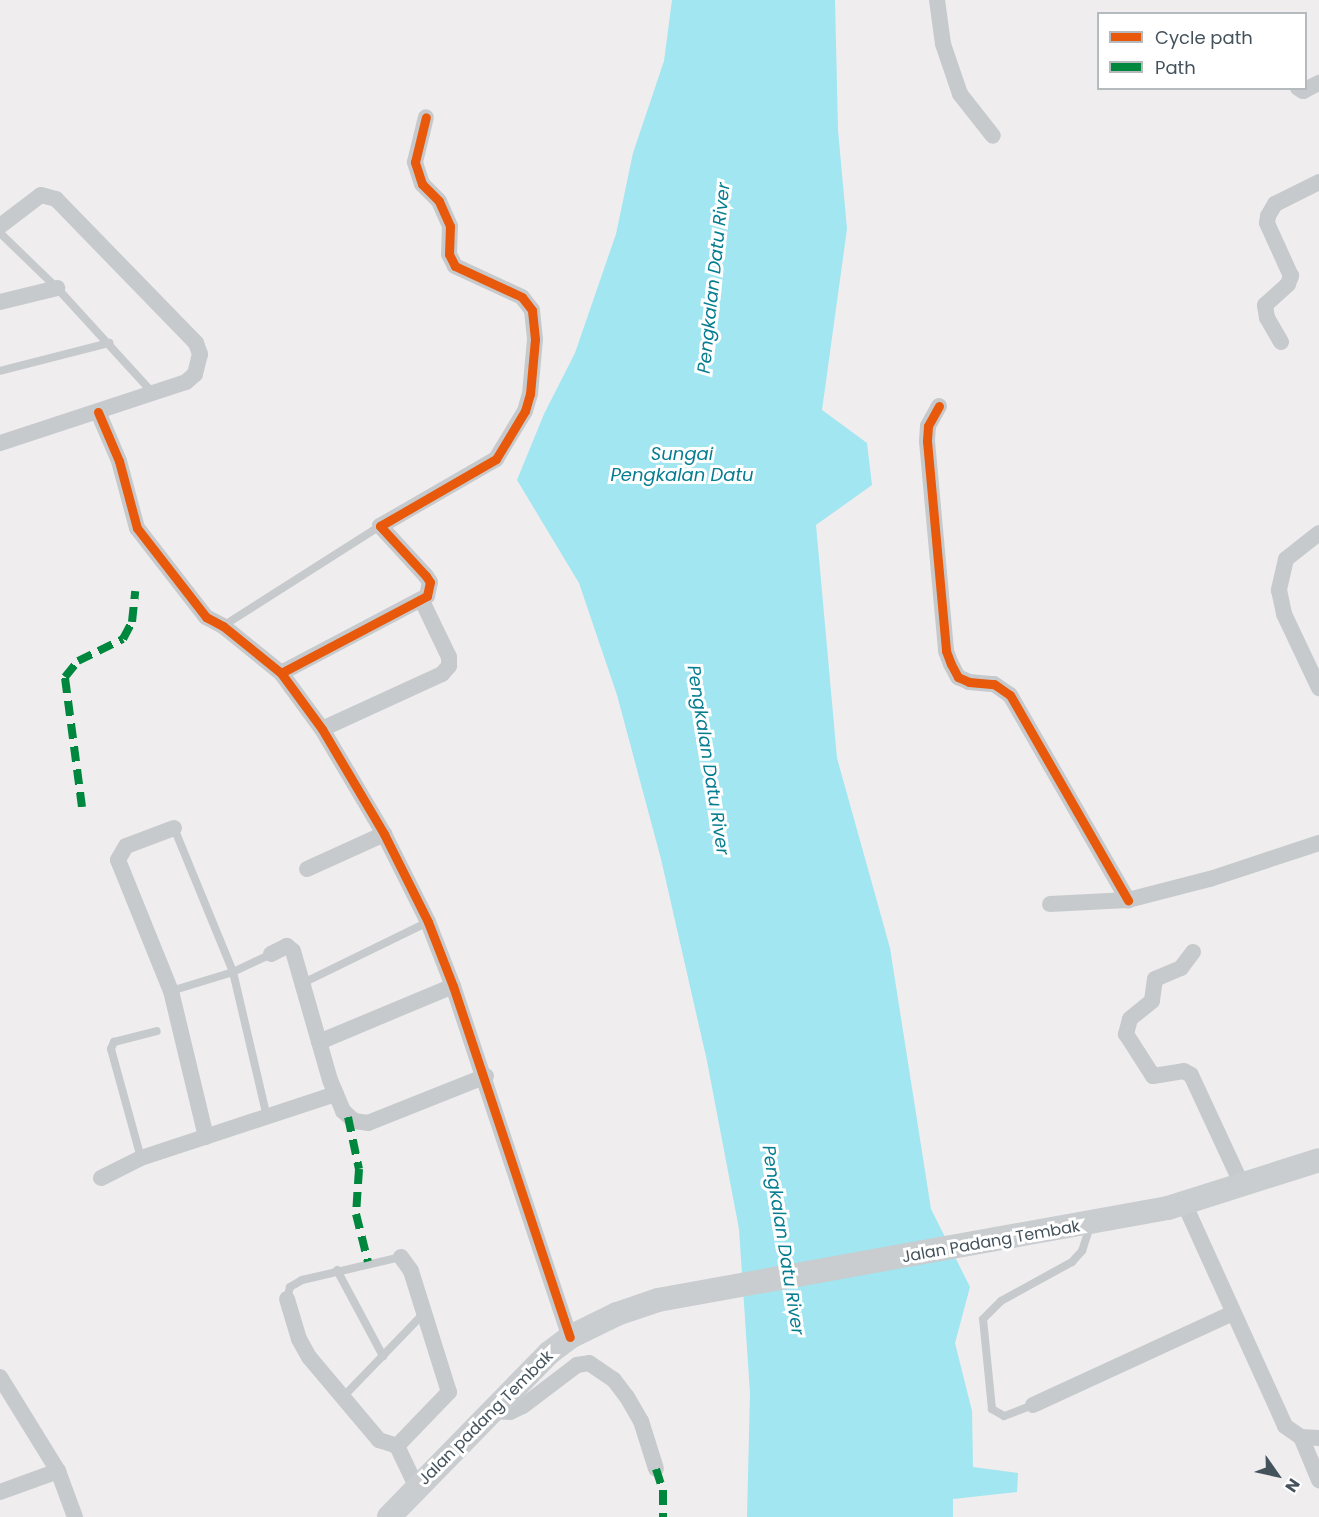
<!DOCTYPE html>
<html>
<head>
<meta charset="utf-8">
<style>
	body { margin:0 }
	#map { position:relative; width:1319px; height:1517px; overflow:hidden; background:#efedee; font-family:Poppins,sans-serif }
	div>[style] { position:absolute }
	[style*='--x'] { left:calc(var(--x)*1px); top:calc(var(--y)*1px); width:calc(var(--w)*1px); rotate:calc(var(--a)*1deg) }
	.water>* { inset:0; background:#a1e6f1 }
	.service>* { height:8px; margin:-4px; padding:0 4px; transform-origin:4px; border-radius:4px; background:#c7cacd }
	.minor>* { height:16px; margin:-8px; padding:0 8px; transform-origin:8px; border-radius:8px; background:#c7cacd }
	.secondary>* { height:24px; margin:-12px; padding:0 12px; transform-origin:12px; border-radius:12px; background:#c9cdcf }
	.quiet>* { height:8px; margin-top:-4px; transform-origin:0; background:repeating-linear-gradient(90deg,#00873e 0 15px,transparent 0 23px) }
	.cycleway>* { height:9px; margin:-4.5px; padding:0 4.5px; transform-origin:4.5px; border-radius:4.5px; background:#e8590c }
	span { translate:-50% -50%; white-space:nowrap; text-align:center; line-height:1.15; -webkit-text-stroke:6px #fff; paint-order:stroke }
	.street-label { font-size:16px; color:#44525c }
	.water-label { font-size:18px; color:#057d90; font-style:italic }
	.legend { position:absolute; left:1097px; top:12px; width:210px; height:78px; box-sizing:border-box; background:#fff; border:2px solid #b4babe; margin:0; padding:8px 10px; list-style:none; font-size:18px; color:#44525c }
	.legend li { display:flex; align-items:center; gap:12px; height:30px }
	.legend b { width:30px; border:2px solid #b4babe }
	.north { position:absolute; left:1247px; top:1445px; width:60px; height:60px; -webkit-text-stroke:4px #fff; paint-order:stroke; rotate:124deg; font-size:16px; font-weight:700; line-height:24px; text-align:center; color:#44525c }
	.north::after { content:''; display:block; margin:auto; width:21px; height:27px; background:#44525c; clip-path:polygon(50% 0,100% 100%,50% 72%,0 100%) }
</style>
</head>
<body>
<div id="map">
	<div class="water">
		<i style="clip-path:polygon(672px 0,835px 0,838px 130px,847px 229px,822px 410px,867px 443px,872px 485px,816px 525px,837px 758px,890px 948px,931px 1209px,970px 1287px,955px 1343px,972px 1411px,973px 1467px,1018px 1473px,1017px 1492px,953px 1499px,953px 1517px,747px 1517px,750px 1393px,739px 1229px,707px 1061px,661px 859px,617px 695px,579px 583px,517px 480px,544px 414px,575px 353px,616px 234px,633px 153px,664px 61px)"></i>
	</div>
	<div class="service">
		<i style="--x:0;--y:233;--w:79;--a:44"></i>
		<i style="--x:57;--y:288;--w:142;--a:47.6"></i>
		<i style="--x:0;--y:371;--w:113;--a:-14.4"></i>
		<i style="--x:223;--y:626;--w:186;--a:-32.5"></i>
		<i style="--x:174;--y:828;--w:156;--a:67.7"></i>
		<i style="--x:233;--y:972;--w:149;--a:76.8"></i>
		<i style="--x:301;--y:984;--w:141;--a:-26"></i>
		<i style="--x:171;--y:991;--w:65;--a:-17"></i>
		<i style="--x:233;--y:972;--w:42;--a:-25.3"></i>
		<i style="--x:141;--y:1158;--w:113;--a:-105.4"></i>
		<i style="--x:111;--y:1049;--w:8;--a:-67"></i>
		<i style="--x:114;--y:1042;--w:44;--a:-14.3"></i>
		<i style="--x:337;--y:1270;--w:98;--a:61.9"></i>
		<i style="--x:287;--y:1299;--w:12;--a:-76"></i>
		<i style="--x:290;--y:1287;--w:14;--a:-30"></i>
		<i style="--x:302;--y:1280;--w:102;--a:-13.1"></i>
		<i style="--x:343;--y:1397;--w:117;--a:-46"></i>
		<i style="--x:1033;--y:1405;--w:31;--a:159"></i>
		<i style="--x:1004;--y:1416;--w:14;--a:-150"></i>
		<i style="--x:992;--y:1409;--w:90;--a:-95.7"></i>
		<i style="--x:983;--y:1319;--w:25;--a:-45"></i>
		<i style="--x:1001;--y:1301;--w:81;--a:-28.8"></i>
		<i style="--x:1072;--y:1262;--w:15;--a:-48"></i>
		<i style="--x:1082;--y:1251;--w:26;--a:-72"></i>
	</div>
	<div class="minor">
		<i style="--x:937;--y:0;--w:44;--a:82.2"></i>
		<i style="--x:943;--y:44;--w:53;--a:71.2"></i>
		<i style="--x:960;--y:94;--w:53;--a:51.8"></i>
		<i style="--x:1298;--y:88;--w:6;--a:31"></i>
		<i style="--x:1303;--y:91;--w:18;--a:-27"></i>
		<i style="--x:0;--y:226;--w:51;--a:-37.1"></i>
		<i style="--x:41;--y:195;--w:16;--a:15"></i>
		<i style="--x:56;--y:199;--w:201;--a:45.8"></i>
		<i style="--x:196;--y:343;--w:12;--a:70"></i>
		<i style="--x:200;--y:354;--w:21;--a:104"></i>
		<i style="--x:195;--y:374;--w:12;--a:138"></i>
		<i style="--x:186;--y:382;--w:196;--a:161.8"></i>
		<i style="--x:0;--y:302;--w:59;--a:-13.8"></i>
		<i style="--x:1281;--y:342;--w:28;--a:-120"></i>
		<i style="--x:1267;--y:318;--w:13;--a:-99"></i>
		<i style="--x:1265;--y:305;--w:31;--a:-42"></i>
		<i style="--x:1288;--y:284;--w:9;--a:-69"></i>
		<i style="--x:1291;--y:276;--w:58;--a:-114.4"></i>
		<i style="--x:1267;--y:223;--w:7;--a:-82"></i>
		<i style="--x:1268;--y:216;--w:14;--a:-60"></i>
		<i style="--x:1275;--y:204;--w:49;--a:-26.6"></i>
		<i style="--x:939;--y:406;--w:23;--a:119"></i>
		<i style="--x:928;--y:426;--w:15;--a:94"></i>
		<i style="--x:927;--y:441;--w:211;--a:84.8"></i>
		<i style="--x:946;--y:651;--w:14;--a:69"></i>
		<i style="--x:951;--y:664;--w:15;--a:62"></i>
		<i style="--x:958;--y:677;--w:12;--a:24"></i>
		<i style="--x:969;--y:682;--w:25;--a:5"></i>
		<i style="--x:994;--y:684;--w:19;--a:35"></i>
		<i style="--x:1010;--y:695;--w:237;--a:60.1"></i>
		<i style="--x:98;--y:412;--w:53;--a:66.8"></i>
		<i style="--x:119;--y:461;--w:69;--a:75"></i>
		<i style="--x:137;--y:528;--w:113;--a:52.2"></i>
		<i style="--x:206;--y:617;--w:19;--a:28"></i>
		<i style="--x:223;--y:626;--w:75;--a:39"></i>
		<i style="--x:281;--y:673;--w:69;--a:53.8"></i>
		<i style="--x:322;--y:729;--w:122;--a:59.4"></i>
		<i style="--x:384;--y:834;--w:98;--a:63.4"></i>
		<i style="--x:428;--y:922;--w:69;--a:68.7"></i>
		<i style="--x:453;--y:986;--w:370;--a:71.6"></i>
		<i style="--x:1319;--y:533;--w:42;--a:141.8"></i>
		<i style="--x:1286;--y:559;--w:32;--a:103"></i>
		<i style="--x:1279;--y:590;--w:25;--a:78"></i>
		<i style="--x:1284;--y:614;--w:82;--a:64.7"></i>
		<i style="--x:281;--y:673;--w:165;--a:-27.8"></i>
		<i style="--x:427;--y:596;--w:14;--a:-78"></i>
		<i style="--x:430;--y:582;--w:7;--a:-124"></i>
		<i style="--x:426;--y:576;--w:68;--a:-132.6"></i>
		<i style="--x:380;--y:526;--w:134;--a:-30"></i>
		<i style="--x:496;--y:459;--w:56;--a:-58.9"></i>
		<i style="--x:525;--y:411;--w:18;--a:-74"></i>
		<i style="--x:530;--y:394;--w:55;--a:-84.8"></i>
		<i style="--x:535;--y:339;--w:29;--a:-96"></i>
		<i style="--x:532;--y:310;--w:16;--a:-128"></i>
		<i style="--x:522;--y:297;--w:74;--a:-155.2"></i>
		<i style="--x:455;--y:266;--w:13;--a:-117"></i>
		<i style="--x:449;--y:254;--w:28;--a:-88"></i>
		<i style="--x:450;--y:226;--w:27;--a:-114"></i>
		<i style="--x:439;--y:201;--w:24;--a:-135"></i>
		<i style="--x:422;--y:184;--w:23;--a:-108"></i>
		<i style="--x:415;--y:162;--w:46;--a:-76.3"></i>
		<i style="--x:322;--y:729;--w:132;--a:-24.6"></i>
		<i style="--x:442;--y:674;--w:11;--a:-49"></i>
		<i style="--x:449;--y:666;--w:9;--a:-90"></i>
		<i style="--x:449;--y:657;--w:62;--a:-115.7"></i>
		<i style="--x:174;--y:828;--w:51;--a:159.4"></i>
		<i style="--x:126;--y:846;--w:16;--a:120"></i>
		<i style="--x:118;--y:860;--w:141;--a:68"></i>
		<i style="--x:171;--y:991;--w:150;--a:76.5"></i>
		<i style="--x:307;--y:869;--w:85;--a:-24.4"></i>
		<i style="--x:1050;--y:904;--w:78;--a:-2.9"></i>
		<i style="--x:1128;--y:900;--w:85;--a:-14.4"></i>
		<i style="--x:1210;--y:879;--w:115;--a:-18.3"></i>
		<i style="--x:1193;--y:952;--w:20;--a:127"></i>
		<i style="--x:1181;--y:968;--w:28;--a:157"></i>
		<i style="--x:1155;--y:979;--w:22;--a:98"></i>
		<i style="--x:1152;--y:1001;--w:28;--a:141"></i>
		<i style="--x:1130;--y:1019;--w:16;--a:105"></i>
		<i style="--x:1126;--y:1034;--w:50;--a:57.3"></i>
		<i style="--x:1153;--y:1076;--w:31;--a:-9"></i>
		<i style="--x:1184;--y:1071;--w:8;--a:30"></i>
		<i style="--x:1191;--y:1075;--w:121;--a:65.1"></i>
		<i style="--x:271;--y:954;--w:18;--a:-27"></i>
		<i style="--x:287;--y:946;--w:8;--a:40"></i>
		<i style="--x:293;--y:951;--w:134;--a:74"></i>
		<i style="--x:330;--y:1080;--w:34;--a:67"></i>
		<i style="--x:343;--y:1111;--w:15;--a:42"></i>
		<i style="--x:354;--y:1121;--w:14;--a:8"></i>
		<i style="--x:368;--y:1123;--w:127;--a:-21.7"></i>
		<i style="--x:319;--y:1042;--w:145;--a:-22.7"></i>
		<i style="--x:101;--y:1178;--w:45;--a:-26.6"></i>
		<i style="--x:141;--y:1158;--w:205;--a:-18.2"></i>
		<i style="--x:1184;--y:1203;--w:245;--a:65.6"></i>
		<i style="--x:1285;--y:1426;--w:19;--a:35"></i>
		<i style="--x:1301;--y:1437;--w:18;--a:3"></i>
		<i style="--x:401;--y:1257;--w:17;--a:54"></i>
		<i style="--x:411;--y:1271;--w:127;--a:72.6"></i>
		<i style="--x:449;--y:1392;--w:75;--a:133.9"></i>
		<i style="--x:397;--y:1446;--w:47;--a:64.5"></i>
		<i style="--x:287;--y:1299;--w:42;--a:73.3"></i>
		<i style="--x:299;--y:1339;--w:21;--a:61"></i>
		<i style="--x:309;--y:1357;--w:109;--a:49.9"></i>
		<i style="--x:379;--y:1440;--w:19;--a:18"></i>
		<i style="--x:0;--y:1377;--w:110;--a:58.3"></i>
		<i style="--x:58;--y:1471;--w:49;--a:69.7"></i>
		<i style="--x:1033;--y:1405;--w:220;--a:-24.7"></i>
		<i style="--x:490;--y:1411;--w:20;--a:3"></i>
		<i style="--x:510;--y:1412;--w:14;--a:-25"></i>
		<i style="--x:523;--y:1406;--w:68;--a:-37.2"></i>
		<i style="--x:577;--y:1365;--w:12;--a:-9"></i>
		<i style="--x:589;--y:1363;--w:30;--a:34"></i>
		<i style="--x:614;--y:1380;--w:21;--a:53"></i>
		<i style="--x:627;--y:1397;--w:28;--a:60"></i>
		<i style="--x:641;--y:1421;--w:50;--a:72.6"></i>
		<i style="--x:1301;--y:1437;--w:47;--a:67.3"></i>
		<i style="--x:0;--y:1492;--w:62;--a:-19.9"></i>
	</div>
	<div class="secondary">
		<i style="--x:389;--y:1517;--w:229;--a:-45.7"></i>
		<i style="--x:549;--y:1353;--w:26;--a:-37"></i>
		<i style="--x:570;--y:1337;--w:52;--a:-26.1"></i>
		<i style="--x:617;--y:1314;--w:43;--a:-18.9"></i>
		<i style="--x:658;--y:1300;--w:518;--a:-10.23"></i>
		<i style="--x:1168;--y:1208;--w:158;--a:-17.6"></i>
	</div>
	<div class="quiet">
		<i style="--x:82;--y:807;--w:131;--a:-97.5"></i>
		<i style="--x:65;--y:677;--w:21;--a:-51"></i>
		<i style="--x:78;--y:661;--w:50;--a:-26.1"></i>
		<i style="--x:123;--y:639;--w:19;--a:-62"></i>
		<i style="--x:132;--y:622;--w:31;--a:-84"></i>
		<i style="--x:348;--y:1117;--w:53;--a:78.1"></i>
		<i style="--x:359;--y:1169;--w:45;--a:93.8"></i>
		<i style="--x:356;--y:1214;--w:49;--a:76"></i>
		<i style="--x:656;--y:1469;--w:22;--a:72"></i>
		<i style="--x:663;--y:1490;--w:27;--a:90"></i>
	</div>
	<div class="cycleway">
		<i style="--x:939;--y:406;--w:23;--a:119"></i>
		<i style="--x:928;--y:426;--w:15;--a:94"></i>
		<i style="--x:927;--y:441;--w:211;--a:84.8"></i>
		<i style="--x:946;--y:651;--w:14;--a:69"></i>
		<i style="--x:951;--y:664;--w:15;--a:62"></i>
		<i style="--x:958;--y:677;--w:12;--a:24"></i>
		<i style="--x:969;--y:682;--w:25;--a:5"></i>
		<i style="--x:994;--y:684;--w:19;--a:35"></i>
		<i style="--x:1010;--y:695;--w:237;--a:60.1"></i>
		<i style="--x:98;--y:412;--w:53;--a:66.8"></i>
		<i style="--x:119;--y:461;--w:69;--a:75"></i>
		<i style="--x:137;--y:528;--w:113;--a:52.2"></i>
		<i style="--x:206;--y:617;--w:19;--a:28"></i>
		<i style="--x:223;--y:626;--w:75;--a:39"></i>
		<i style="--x:281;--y:673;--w:69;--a:53.8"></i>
		<i style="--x:322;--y:729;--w:122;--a:59.4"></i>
		<i style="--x:384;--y:834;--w:98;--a:63.4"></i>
		<i style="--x:428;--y:922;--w:69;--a:68.7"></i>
		<i style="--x:453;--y:986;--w:370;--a:71.6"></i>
		<i style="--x:281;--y:673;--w:165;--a:-27.8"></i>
		<i style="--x:427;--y:596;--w:14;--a:-78"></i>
		<i style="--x:430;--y:582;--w:7;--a:-124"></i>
		<i style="--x:426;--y:576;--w:68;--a:-132.6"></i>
		<i style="--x:380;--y:526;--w:134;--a:-30"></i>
		<i style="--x:496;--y:459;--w:56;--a:-58.9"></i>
		<i style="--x:525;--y:411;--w:18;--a:-74"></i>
		<i style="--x:530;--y:394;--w:55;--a:-84.8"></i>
		<i style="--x:535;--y:339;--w:29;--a:-96"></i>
		<i style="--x:532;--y:310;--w:16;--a:-128"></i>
		<i style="--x:522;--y:297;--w:74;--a:-155.2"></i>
		<i style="--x:455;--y:266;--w:13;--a:-117"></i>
		<i style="--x:449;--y:254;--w:28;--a:-88"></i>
		<i style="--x:450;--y:226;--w:27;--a:-114"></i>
		<i style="--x:439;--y:201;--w:24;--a:-135"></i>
		<i style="--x:422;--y:184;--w:23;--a:-108"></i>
		<i style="--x:415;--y:162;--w:46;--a:-76.3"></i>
	</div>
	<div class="street-label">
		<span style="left:991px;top:1242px;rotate:-10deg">Jalan Padang Tembak</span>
		<span style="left:486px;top:1418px;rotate:-45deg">Jalan padang Tembak</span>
	</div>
	<div class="water-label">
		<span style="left:714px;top:278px;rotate:-84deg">Pengkalan Datu River</span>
		<span style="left:682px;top:465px">Sungai<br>Pengkalan Datu</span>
		<span style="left:708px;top:760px;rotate:81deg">Pengkalan Datu River</span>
		<span style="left:783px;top:1240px;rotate:81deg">Pengkalan Datu River</span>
	</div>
	<ul class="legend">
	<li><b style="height:8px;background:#e8590c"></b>Cycle path</li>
	<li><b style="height:8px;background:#00873e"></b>Path</li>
	</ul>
	<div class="north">N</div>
</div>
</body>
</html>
